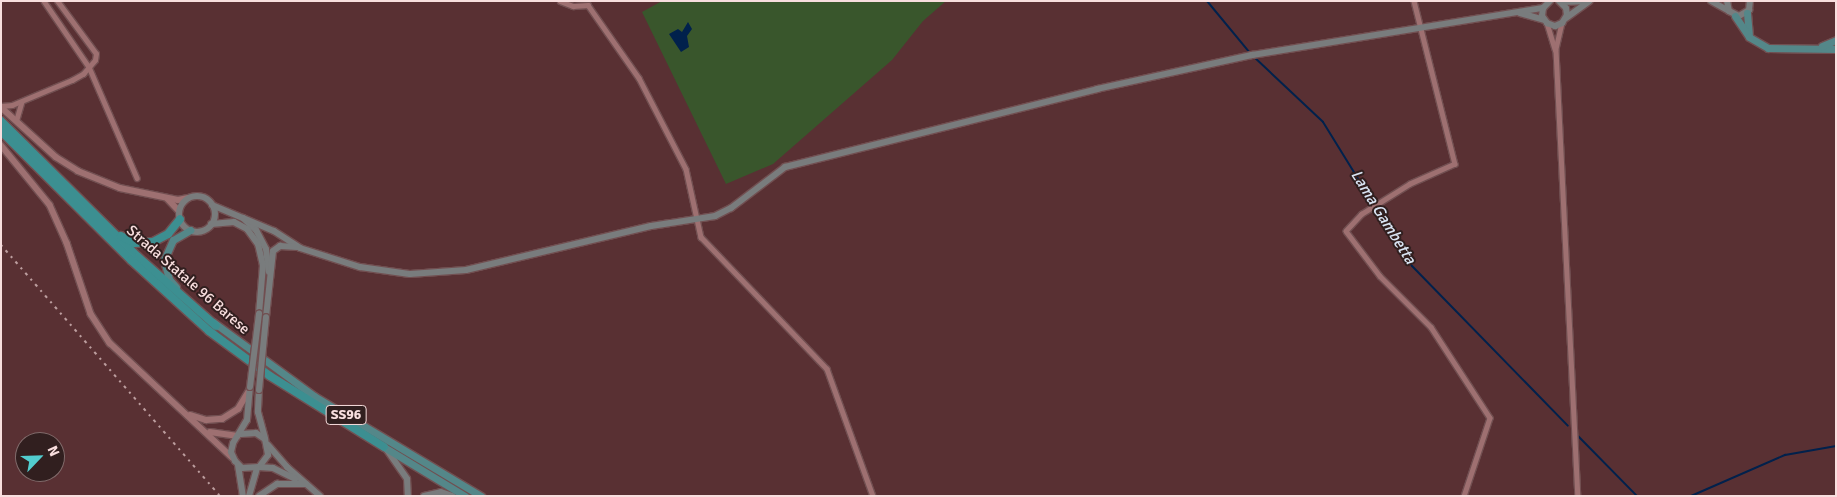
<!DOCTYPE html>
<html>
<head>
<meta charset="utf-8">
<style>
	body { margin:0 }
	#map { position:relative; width:1837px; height:497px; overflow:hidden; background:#593033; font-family:Signika,sans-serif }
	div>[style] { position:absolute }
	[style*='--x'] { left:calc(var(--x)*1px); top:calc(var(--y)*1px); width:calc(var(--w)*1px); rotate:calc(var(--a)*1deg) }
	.green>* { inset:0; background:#39562c }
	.water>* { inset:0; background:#01214c }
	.stream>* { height:2px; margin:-1px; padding:0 1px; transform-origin:1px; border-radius:1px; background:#01214c }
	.roads { filter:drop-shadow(1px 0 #714f51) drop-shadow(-1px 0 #714f51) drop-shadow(0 1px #714f51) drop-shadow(0 -1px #714f51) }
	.minor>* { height:4.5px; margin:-2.25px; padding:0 2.25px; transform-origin:2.25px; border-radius:2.25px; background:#9e7071 }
	.tertiary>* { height:5.5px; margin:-2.75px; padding:0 2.75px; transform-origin:2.75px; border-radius:2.75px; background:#9e7071 }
	.secondary>* { height:6px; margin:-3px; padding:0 3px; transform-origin:3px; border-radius:3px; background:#797c7d }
	.secondary>.ring { margin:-3px; padding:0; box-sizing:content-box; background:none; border:6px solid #797c7d; border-radius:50% }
	.primary>* { height:7px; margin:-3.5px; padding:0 3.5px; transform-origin:3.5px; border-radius:3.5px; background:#548789 }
	.trunk>* { height:8px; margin:-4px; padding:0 4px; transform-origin:4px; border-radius:4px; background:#3c8f91 }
	.rail>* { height:2px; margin-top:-1px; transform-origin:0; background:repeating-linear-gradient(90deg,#bd9e9f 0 2.5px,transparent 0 7.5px) }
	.bridges { filter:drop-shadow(1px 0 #714f51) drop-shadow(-1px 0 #714f51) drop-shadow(0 1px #714f51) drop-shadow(0 -1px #714f51) }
	.secondary-bridge>* { height:6px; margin:-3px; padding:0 3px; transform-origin:3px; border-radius:3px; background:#797c7d }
	span { translate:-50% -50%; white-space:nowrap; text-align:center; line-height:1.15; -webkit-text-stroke:4px #311f1f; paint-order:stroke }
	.shield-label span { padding:1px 4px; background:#311f1f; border:1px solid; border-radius:4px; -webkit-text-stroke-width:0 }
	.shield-label { font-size:14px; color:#f8dede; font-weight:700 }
	.street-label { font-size:15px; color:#f8dede }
	.water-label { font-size:16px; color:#d9e4f3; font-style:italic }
	.frame { position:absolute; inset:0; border:2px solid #f8dede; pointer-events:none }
	.north { position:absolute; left:15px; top:432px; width:50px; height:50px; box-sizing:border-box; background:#311f1f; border:1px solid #816b6b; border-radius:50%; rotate:66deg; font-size:14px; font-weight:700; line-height:20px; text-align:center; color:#f8dede }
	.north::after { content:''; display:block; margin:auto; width:18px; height:22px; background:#52cdcf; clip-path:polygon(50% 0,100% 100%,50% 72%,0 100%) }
</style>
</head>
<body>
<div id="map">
	<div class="green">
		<i style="clip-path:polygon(662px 1px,946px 1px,923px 21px,892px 60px,773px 164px,726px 184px,642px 12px)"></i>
	</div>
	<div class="water">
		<i style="clip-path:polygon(688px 22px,692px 29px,687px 36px,689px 47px,681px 52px,669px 34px,678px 29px,682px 32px)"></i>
	</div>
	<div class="stream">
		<i style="--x:1207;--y:1;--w:67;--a:50.4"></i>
		<i style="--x:1253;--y:56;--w:96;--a:43.3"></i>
		<i style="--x:1323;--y:122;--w:169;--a:58.3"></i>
		<i style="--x:1412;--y:266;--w:223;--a:45.7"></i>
		<i style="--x:1578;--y:436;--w:84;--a:45.5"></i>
		<i style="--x:1691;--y:496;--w:103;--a:-23.6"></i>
		<i style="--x:1785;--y:455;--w:52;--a:-10"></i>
	</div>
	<div class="roads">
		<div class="minor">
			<i style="--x:44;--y:1;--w:80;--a:55.7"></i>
			<i style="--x:89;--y:67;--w:121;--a:66.6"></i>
			<i style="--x:560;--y:1;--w:14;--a:21"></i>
			<i style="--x:573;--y:6;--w:15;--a:-4"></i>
			<i style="--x:588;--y:5;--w:89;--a:55.1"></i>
			<i style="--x:639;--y:78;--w:102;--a:62.7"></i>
			<i style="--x:686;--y:169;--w:70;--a:77.6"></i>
			<i style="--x:701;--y:237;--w:182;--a:46.3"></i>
			<i style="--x:827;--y:369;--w:135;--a:70.1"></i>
			<i style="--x:1414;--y:1;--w:168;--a:75.9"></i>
			<i style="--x:1455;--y:164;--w:49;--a:156"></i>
			<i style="--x:1410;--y:184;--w:57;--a:148"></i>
			<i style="--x:1362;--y:214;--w:23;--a:133"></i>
			<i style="--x:1346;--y:231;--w:56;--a:52.9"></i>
			<i style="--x:1380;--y:276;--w:72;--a:45"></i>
			<i style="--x:1431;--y:327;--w:108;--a:57"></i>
			<i style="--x:1490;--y:418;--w:82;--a:108.4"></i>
			<i style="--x:1547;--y:23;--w:27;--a:73"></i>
			<i style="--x:1562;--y:23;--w:28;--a:103"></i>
			<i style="--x:1556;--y:50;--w:447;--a:87.2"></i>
			<i style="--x:1;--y:106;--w:11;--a:-5"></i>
			<i style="--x:12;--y:105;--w:65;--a:-22.6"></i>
			<i style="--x:72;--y:80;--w:13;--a:-29"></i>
			<i style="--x:83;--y:74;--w:18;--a:-49"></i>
			<i style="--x:95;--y:60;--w:6;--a:-81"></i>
			<i style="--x:96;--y:54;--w:66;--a:-126.3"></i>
			<i style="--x:16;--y:121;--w:19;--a:-74"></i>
		</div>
		<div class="tertiary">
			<i style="--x:1;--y:107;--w:74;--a:42.3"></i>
			<i style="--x:56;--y:157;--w:26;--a:32"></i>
			<i style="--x:78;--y:171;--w:45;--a:22"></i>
			<i style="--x:120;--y:188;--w:59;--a:11.7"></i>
			<i style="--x:178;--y:200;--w:10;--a:-11"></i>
			<i style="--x:1;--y:145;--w:77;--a:50.8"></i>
			<i style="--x:50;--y:205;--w:42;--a:65.9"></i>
			<i style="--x:67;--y:243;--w:75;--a:71.3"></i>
			<i style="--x:91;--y:314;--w:35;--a:57"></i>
			<i style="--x:110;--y:343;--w:167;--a:43.1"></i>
			<i style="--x:168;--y:199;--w:16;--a:47"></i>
			<i style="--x:190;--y:415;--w:17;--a:17"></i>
			<i style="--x:206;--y:420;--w:16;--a:-4"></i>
			<i style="--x:222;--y:419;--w:19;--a:-32"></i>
			<i style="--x:238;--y:409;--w:21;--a:-59"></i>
			<i style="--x:210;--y:432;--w:28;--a:8"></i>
		</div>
		<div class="secondary">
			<i style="--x:1550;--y:1;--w:10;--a:135"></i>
			<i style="--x:1543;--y:8;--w:8;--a:97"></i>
			<i style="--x:1542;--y:16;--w:9;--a:54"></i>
			<i style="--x:1547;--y:23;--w:9;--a:21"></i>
			<i style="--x:1555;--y:26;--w:8;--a:-23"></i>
			<i style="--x:1562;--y:23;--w:9;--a:-58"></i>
			<i style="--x:1567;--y:15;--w:7;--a:-98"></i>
			<i style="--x:1566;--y:8;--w:10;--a:-135"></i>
			<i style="--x:1711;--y:1;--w:21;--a:29"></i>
			<i style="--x:1727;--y:1;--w:10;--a:79"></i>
			<i style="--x:1729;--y:11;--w:11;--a:27"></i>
			<i style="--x:1739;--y:16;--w:12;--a:-31"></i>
			<i style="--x:1749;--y:10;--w:9;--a:-84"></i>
			<i style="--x:1561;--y:2;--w:23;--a:-2"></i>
			<i style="--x:1520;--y:13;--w:25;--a:16"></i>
			<i style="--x:1566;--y:18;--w:29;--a:-36"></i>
			<i class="ring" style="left:179px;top:196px;width:30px;height:30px"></i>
			<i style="--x:212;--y:205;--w:34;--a:23"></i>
			<i style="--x:243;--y:218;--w:18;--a:43"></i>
			<i style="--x:256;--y:230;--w:21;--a:62"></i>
			<i style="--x:266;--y:249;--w:23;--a:83"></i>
			<i style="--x:243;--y:218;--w:34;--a:23"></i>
			<i style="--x:274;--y:231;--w:31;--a:33"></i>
			<i style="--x:300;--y:248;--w:63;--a:17.6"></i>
			<i style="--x:360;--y:267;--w:50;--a:8"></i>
			<i style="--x:410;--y:274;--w:56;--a:-4.1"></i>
			<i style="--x:466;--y:270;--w:190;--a:-13.4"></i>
			<i style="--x:651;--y:226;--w:65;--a:-8.9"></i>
			<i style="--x:715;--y:216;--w:18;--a:-27"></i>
			<i style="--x:731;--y:208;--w:68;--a:-37.2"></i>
			<i style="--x:785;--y:167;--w:322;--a:-14"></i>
			<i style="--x:1097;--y:89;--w:159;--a:-12.4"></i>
			<i style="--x:1252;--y:55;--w:295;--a:-9.2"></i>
			<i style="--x:211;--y:224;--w:23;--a:-5"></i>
			<i style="--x:234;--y:222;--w:15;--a:28"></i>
			<i style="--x:247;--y:229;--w:19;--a:54"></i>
			<i style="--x:258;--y:244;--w:22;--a:77"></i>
			<i style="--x:263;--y:265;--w:49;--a:94.7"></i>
			<i style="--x:266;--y:317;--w:66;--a:-83.9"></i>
			<i style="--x:273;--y:251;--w:9;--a:-36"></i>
			<i style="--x:280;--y:246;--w:17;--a:3"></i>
			<i style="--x:259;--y:390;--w:22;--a:93"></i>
			<i style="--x:258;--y:412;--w:27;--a:75"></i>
			<i style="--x:241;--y:434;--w:15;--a:-4"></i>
			<i style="--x:256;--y:433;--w:11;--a:34"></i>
			<i style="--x:265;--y:439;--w:16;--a:79"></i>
			<i style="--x:268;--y:455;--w:15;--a:127"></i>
			<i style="--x:259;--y:467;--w:17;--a:177"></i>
			<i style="--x:242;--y:468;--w:10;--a:-135"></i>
			<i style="--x:235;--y:461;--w:10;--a:-114"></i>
			<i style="--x:231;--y:452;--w:9;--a:-77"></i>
			<i style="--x:233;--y:443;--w:27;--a:-59"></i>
			<i style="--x:247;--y:420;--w:33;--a:-85"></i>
			<i style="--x:268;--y:445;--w:29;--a:49"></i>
			<i style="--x:287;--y:467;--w:44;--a:41.3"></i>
			<i style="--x:387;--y:450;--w:35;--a:55"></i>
			<i style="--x:407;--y:479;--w:17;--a:87"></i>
			<i style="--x:238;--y:465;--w:31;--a:81"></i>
			<i style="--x:259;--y:467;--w:14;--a:4"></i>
			<i style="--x:273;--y:468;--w:25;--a:26"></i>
			<i style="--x:249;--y:496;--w:29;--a:-74"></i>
			<i style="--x:259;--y:496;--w:22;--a:-34"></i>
			<i style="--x:277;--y:484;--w:29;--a:0"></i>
			<i style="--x:424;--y:496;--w:17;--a:-13"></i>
			<i style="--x:441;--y:492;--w:12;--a:20"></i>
		</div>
		<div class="primary">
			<i style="--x:1747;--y:13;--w:21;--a:85"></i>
			<i style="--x:1735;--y:16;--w:25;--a:56"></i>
			<i style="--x:1749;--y:37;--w:22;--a:30"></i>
			<i style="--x:1768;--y:48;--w:68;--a:0.8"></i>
			<i style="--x:1822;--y:46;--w:15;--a:-23"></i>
			<i style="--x:176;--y:287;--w:11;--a:-131"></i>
			<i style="--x:169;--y:279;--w:20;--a:-105"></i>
			<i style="--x:164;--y:260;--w:22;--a:-66"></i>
			<i style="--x:173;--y:240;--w:20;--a:-30"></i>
			<i style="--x:213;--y:322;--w:125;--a:36.2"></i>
			<i style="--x:314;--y:396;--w:195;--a:30.9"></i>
			<i style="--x:384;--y:447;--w:95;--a:31.2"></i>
		</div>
		<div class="trunk">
			<i style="--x:1;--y:121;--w:193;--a:44.8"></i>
			<i style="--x:138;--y:257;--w:104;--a:41.5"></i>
			<i style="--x:1;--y:131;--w:183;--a:44.8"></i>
			<i style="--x:131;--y:260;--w:105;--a:42.3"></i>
			<i style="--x:209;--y:331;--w:76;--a:36.4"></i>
			<i style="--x:270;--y:376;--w:134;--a:31.9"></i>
			<i style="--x:121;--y:236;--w:15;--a:28"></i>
			<i style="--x:134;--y:243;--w:19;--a:-3"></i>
			<i style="--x:153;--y:242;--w:17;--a:-28"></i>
			<i style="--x:168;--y:234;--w:19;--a:-51"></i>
		</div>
	</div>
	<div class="rail">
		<i style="--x:1;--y:245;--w:333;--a:48.9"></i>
	</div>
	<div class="bridges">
		<div class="secondary-bridge">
			<i style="--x:250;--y:387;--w:74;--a:-83"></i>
			<i style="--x:259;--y:390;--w:73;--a:-84.5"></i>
		</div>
	</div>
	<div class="shield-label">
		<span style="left:346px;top:415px">SS96</span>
	</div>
	<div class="street-label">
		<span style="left:188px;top:280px;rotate:41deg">Strada Statale 96 Barese</span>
	</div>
	<div class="water-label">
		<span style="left:1383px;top:217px;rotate:58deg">Lama Gambetta</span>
	</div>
	<div class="frame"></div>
	<div class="north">N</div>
</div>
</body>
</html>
